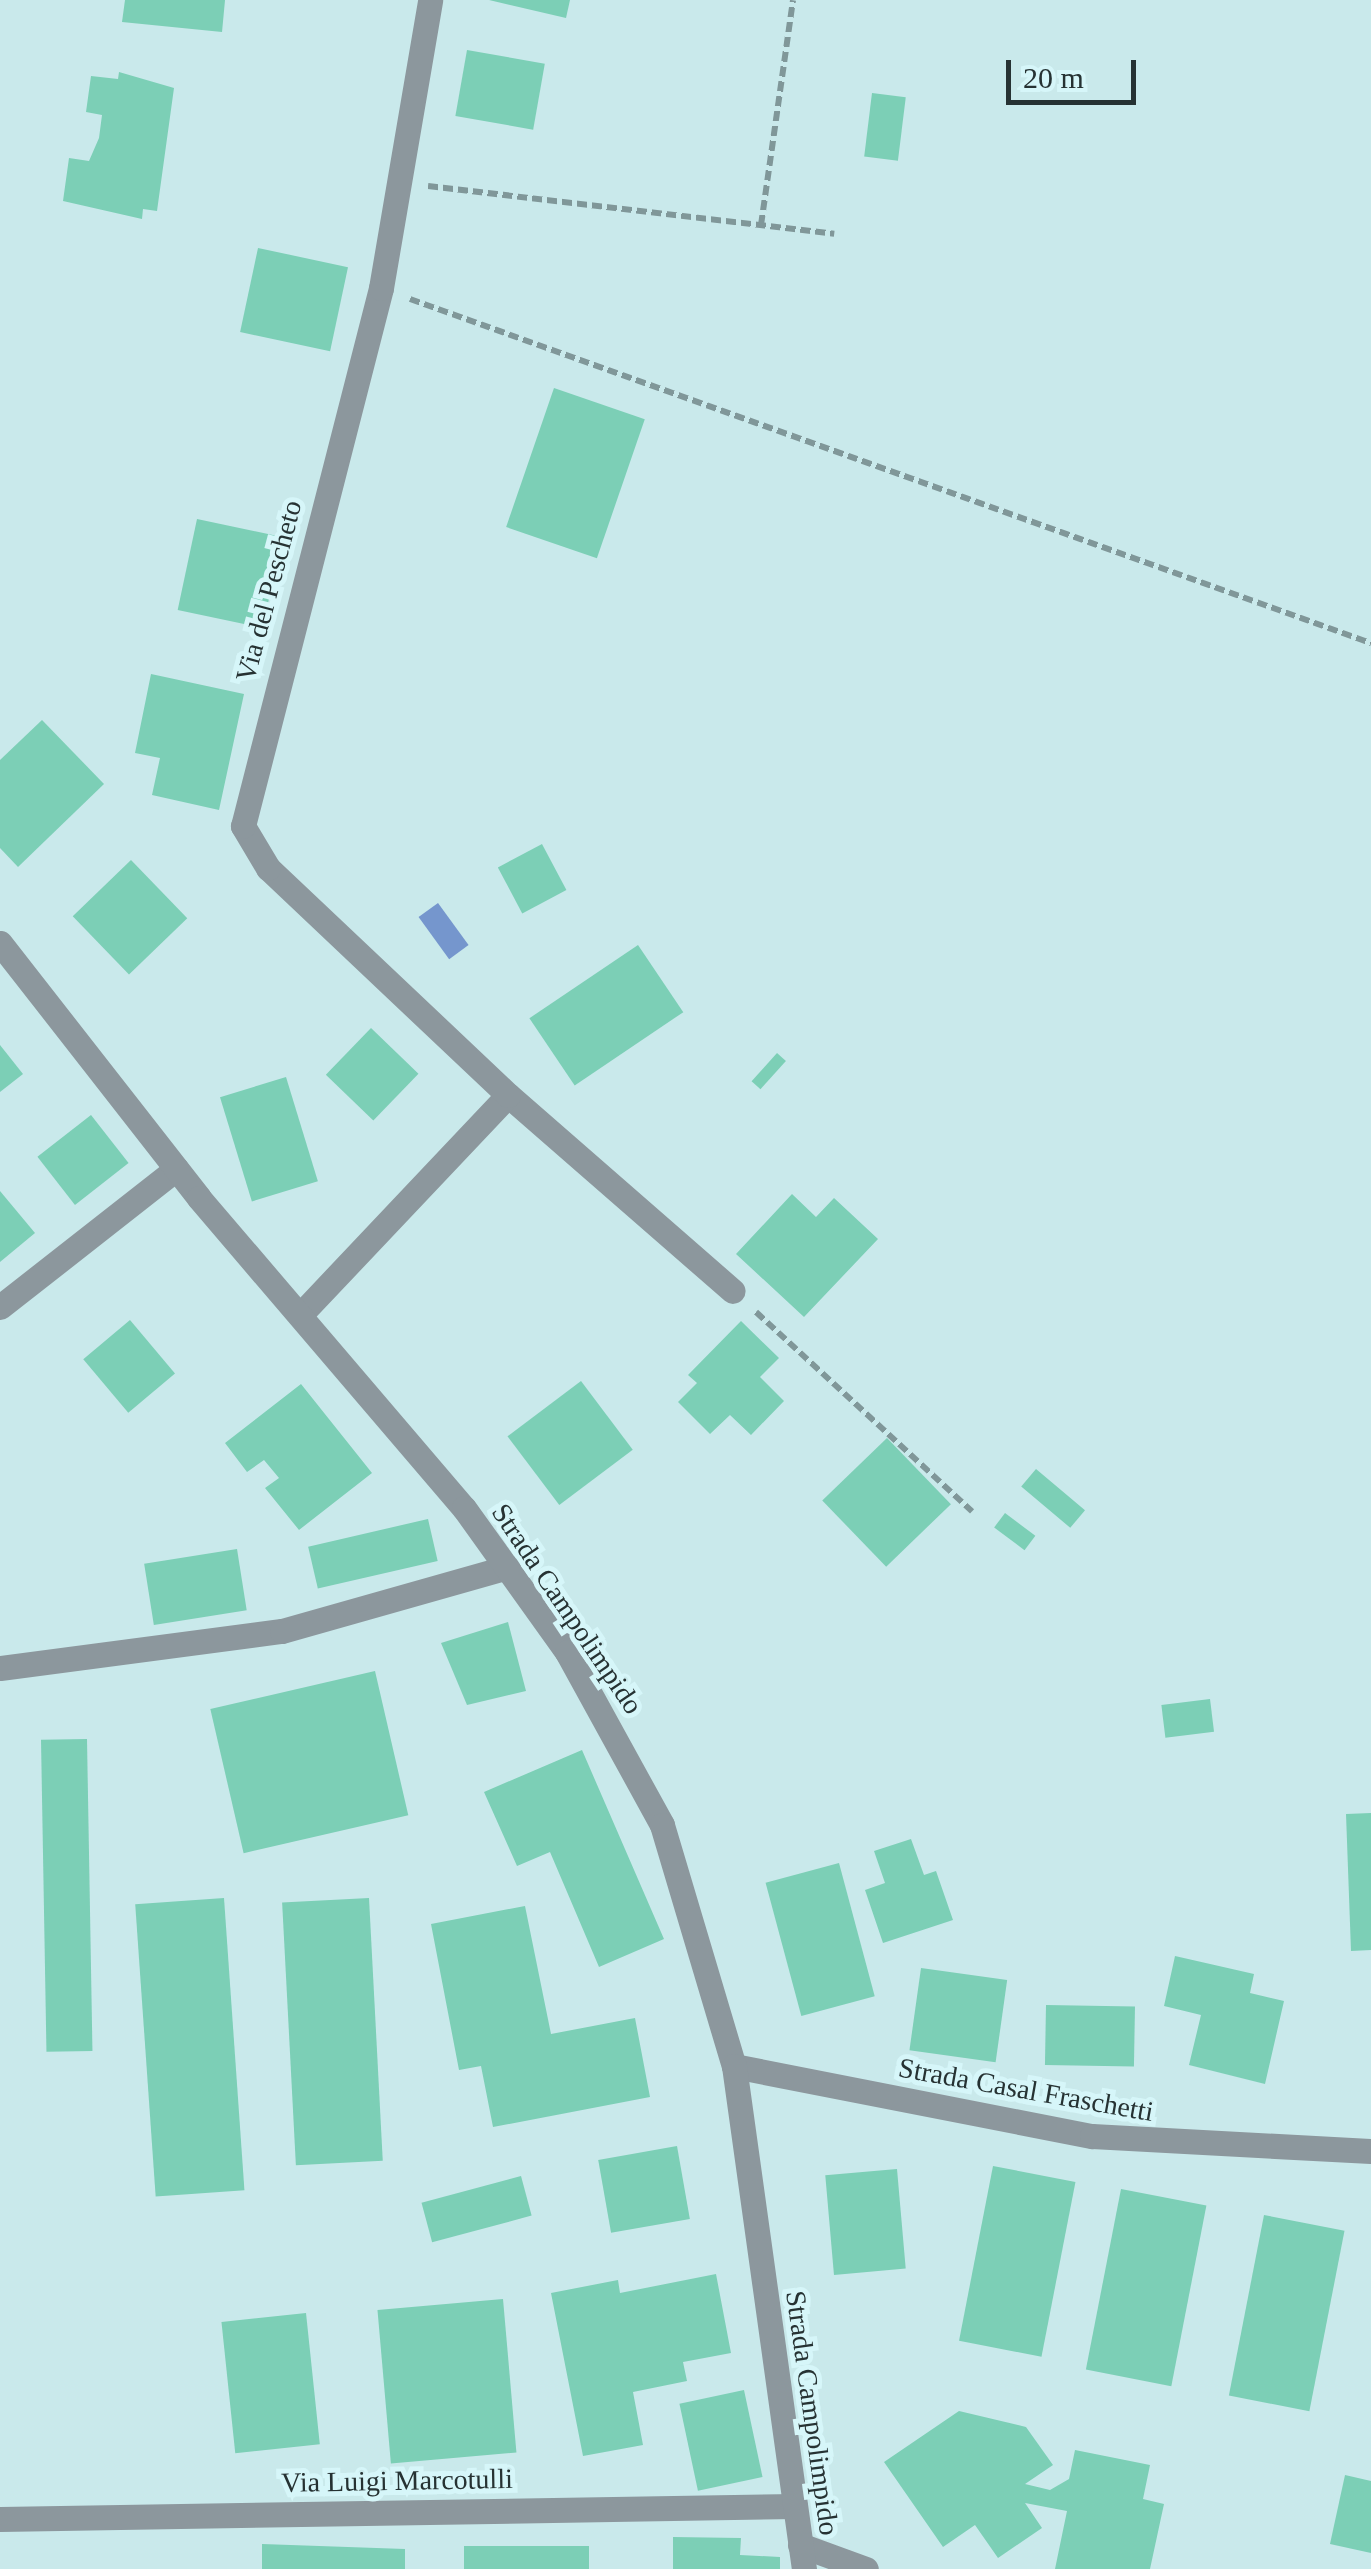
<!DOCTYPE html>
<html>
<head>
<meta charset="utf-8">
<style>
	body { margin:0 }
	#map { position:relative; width:1371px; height:2569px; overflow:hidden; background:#c9e9eb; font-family:Georgia,serif }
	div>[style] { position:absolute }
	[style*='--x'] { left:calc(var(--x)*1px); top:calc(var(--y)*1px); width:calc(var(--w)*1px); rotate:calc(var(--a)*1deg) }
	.water>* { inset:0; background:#7596cd; transform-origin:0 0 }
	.building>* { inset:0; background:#7ccfb6; transform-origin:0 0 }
	.path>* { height:6px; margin-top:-3px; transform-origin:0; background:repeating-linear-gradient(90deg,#809799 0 10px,transparent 0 15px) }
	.service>* { height:25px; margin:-12.5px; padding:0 12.5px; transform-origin:12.5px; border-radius:12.5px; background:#8c979d }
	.minor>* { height:25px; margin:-12.5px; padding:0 12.5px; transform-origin:12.5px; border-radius:12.5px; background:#8c979d }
	.tertiary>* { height:25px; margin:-12.5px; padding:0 12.5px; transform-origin:12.5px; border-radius:12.5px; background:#8c979d }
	span { translate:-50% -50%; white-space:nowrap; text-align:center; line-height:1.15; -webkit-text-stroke:10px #d6f6f9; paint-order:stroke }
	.street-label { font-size:28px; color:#263233 }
	.scale { position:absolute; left:1006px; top:60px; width:130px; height:45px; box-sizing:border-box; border:5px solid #263233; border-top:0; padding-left:12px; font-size:30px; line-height:35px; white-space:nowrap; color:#263233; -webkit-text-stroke:8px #d6f6f9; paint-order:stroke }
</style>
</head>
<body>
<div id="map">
	<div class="water">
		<i style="left:438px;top:903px;width:52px;height:24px;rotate:54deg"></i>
	</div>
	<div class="building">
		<i style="clip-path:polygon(125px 0,225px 0,222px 32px,122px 22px)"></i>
		<i style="clip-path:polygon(489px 0,570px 0,566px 18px)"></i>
		<i style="left:467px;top:50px;width:79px;height:67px;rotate:10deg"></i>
		<i style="clip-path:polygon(119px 72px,174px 88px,157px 211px,143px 209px,142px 219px,63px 201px,69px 158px,89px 161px,99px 138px,102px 115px,86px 112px,91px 76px,118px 79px)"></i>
		<i style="left:872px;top:93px;width:34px;height:64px;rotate:7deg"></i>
		<i style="left:258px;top:248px;width:92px;height:86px;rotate:12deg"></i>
		<i style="left:554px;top:388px;width:96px;height:147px;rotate:19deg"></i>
		<i style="left:197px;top:519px;width:87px;height:93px;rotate:12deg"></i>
		<i style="clip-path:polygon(151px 674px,244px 694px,219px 810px,152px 795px,160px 758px,135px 753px)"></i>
		<i style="clip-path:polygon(42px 720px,104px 784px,18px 867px,0 848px,0 760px)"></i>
		<i style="left:542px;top:844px;width:52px;height:50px;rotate:62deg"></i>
		<i style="left:131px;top:860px;width:81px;height:81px;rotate:46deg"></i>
		<i style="left:638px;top:945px;width:81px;height:131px;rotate:56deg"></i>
		<i style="left:371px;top:1028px;width:66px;height:65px;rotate:44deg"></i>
		<i style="clip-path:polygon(0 1045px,23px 1074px,0 1092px)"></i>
		<i style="left:777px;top:1053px;width:12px;height:38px;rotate:42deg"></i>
		<i style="left:286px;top:1077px;width:109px;height:69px;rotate:73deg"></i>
		<i style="left:91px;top:1115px;width:61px;height:68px;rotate:52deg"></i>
		<i style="clip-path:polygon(0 1191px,35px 1233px,0 1262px)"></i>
		<i style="clip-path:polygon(792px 1194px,816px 1217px,834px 1198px,878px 1239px,804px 1317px,736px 1254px)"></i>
		<i style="left:130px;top:1320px;width:70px;height:61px;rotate:50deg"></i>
		<i style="clip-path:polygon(741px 1321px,779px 1358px,760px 1377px,784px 1401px,751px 1435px,730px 1415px,710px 1434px,678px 1402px,697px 1383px,688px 1375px)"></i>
		<i style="left:581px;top:1381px;width:86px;height:92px;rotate:53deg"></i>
		<i style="clip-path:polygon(301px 1384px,372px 1473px,299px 1530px,265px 1488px,279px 1478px,264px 1460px,247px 1472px,225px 1443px)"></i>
		<i style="left:887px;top:1438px;width:92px;height:90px;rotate:46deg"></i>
		<i style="left:1036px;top:1469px;width:64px;height:23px;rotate:40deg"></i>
		<i style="left:1005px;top:1513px;width:38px;height:18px;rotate:37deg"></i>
		<i style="left:428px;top:1519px;width:43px;height:123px;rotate:77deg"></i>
		<i style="left:237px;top:1549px;width:62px;height:94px;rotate:81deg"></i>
		<i style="clip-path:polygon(508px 1622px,526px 1691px,467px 1705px,441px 1643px)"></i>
		<i style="left:375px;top:1671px;width:148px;height:169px;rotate:77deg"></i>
		<i style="left:1210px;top:1699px;width:33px;height:49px;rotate:83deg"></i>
		<i style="left:87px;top:1739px;width:312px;height:46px;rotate:89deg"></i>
		<i style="clip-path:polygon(582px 1750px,664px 1939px,599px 1967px,550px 1852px,517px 1866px,484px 1792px)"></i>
		<i style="clip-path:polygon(1371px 1813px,1371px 1950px,1351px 1951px,1346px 1814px)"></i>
		<i style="clip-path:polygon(911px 1839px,924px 1875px,936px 1871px,953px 1920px,883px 1943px,865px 1890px,885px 1883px,874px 1851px)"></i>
		<i style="left:839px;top:1863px;width:138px;height:76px;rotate:75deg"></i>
		<i style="left:224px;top:1898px;width:293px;height:89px;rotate:86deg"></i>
		<i style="left:369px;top:1898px;width:263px;height:87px;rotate:87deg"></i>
		<i style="clip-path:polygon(525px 1906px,551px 2034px,635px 2018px,650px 2097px,493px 2127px,481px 2066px,459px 2070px,431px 1924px)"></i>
		<i style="clip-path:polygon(1175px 1956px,1254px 1974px,1250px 1993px,1284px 2001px,1265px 2084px,1189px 2065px,1201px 2015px,1164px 2006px)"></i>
		<i style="left:921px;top:1968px;width:87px;height:83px;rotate:8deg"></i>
		<i style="left:1046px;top:2005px;width:89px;height:60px;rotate:1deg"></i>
		<i style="left:677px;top:2146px;width:74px;height:80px;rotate:80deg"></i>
		<i style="left:993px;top:2166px;width:84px;height:178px;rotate:11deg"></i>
		<i style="left:897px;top:2169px;width:100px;height:72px;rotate:85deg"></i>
		<i style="left:521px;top:2176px;width:41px;height:103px;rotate:75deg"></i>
		<i style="left:1121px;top:2189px;width:87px;height:184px;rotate:11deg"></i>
		<i style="left:1264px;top:2215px;width:82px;height:184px;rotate:11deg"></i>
		<i style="clip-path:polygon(716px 2274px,731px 2353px,683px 2362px,687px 2381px,633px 2392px,643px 2445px,583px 2456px,551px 2293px,618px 2280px,620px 2293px)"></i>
		<i style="left:503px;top:2299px;width:154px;height:126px;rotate:85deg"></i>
		<i style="left:306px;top:2313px;width:132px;height:85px;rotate:84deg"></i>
		<i style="left:744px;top:2390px;width:89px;height:66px;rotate:78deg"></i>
		<i style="clip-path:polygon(959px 2411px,1026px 2427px,1053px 2465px,1025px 2484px,1050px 2490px,1069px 2479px,1075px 2450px,1150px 2465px,1143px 2499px,1164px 2504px,1150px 2569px,1055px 2569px,1067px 2511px,1025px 2503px,1042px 2528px,998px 2558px,975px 2525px,943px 2547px,884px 2462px)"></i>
		<i style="clip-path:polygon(1345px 2475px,1371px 2481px,1371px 2553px,1330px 2544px)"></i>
		<i style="clip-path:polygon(673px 2537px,741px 2538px,740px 2555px,780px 2557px,780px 2569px,673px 2569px)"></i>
		<i style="clip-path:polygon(262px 2544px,405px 2549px,405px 2569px,262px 2569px)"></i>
		<i style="left:589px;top:2546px;width:23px;height:125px;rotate:90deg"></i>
	</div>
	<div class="path">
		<i style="--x:428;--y:186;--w:409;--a:6.7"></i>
		<i style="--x:761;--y:225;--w:227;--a:-81.9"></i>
		<i style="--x:410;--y:299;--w:1021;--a:19.7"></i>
		<i style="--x:756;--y:1312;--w:294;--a:42.7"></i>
	</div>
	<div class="service">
		<i style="--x:0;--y:1668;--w:284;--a:-7.5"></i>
		<i style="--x:282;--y:1631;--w:235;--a:-15.8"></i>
	</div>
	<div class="minor">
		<i style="--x:508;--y:1095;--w:298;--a:41.1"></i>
		<i style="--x:0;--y:1307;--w:224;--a:-38.1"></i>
		<i style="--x:301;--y:1314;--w:301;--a:-46.6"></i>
		<i style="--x:508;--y:1095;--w:330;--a:-136.6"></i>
		<i style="--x:268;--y:868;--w:49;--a:-120.8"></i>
		<i style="--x:243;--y:826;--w:555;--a:-75.61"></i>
		<i style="--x:381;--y:288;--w:292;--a:-80.3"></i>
		<i style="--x:734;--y:2066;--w:365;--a:11.1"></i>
		<i style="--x:1092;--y:2136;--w:279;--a:3.1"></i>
		<i style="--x:0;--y:2519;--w:795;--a:-0.94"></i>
		<i style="--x:800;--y:2545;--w:70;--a:20"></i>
	</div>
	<div class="tertiary">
		<i style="--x:0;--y:943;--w:323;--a:52"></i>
		<i style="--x:199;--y:1198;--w:408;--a:49.5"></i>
		<i style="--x:464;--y:1508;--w:177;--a:54.4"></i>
		<i style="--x:567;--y:1652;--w:197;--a:61.2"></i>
		<i style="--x:662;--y:1825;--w:252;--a:73.4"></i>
		<i style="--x:734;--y:2066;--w:508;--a:82.08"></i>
	</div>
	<div class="street-label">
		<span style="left:269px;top:591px;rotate:-75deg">Via del Pescheto</span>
		<span style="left:567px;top:1609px;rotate:56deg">Strada Campolimpido</span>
		<span style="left:1026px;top:2090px;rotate:10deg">Strada Casal Fraschetti</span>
		<span style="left:812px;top:2413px;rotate:82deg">Strada Campolimpido</span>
		<span style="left:397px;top:2481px;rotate:-1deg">Via Luigi Marcotulli</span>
	</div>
	<div class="scale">20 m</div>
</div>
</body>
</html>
